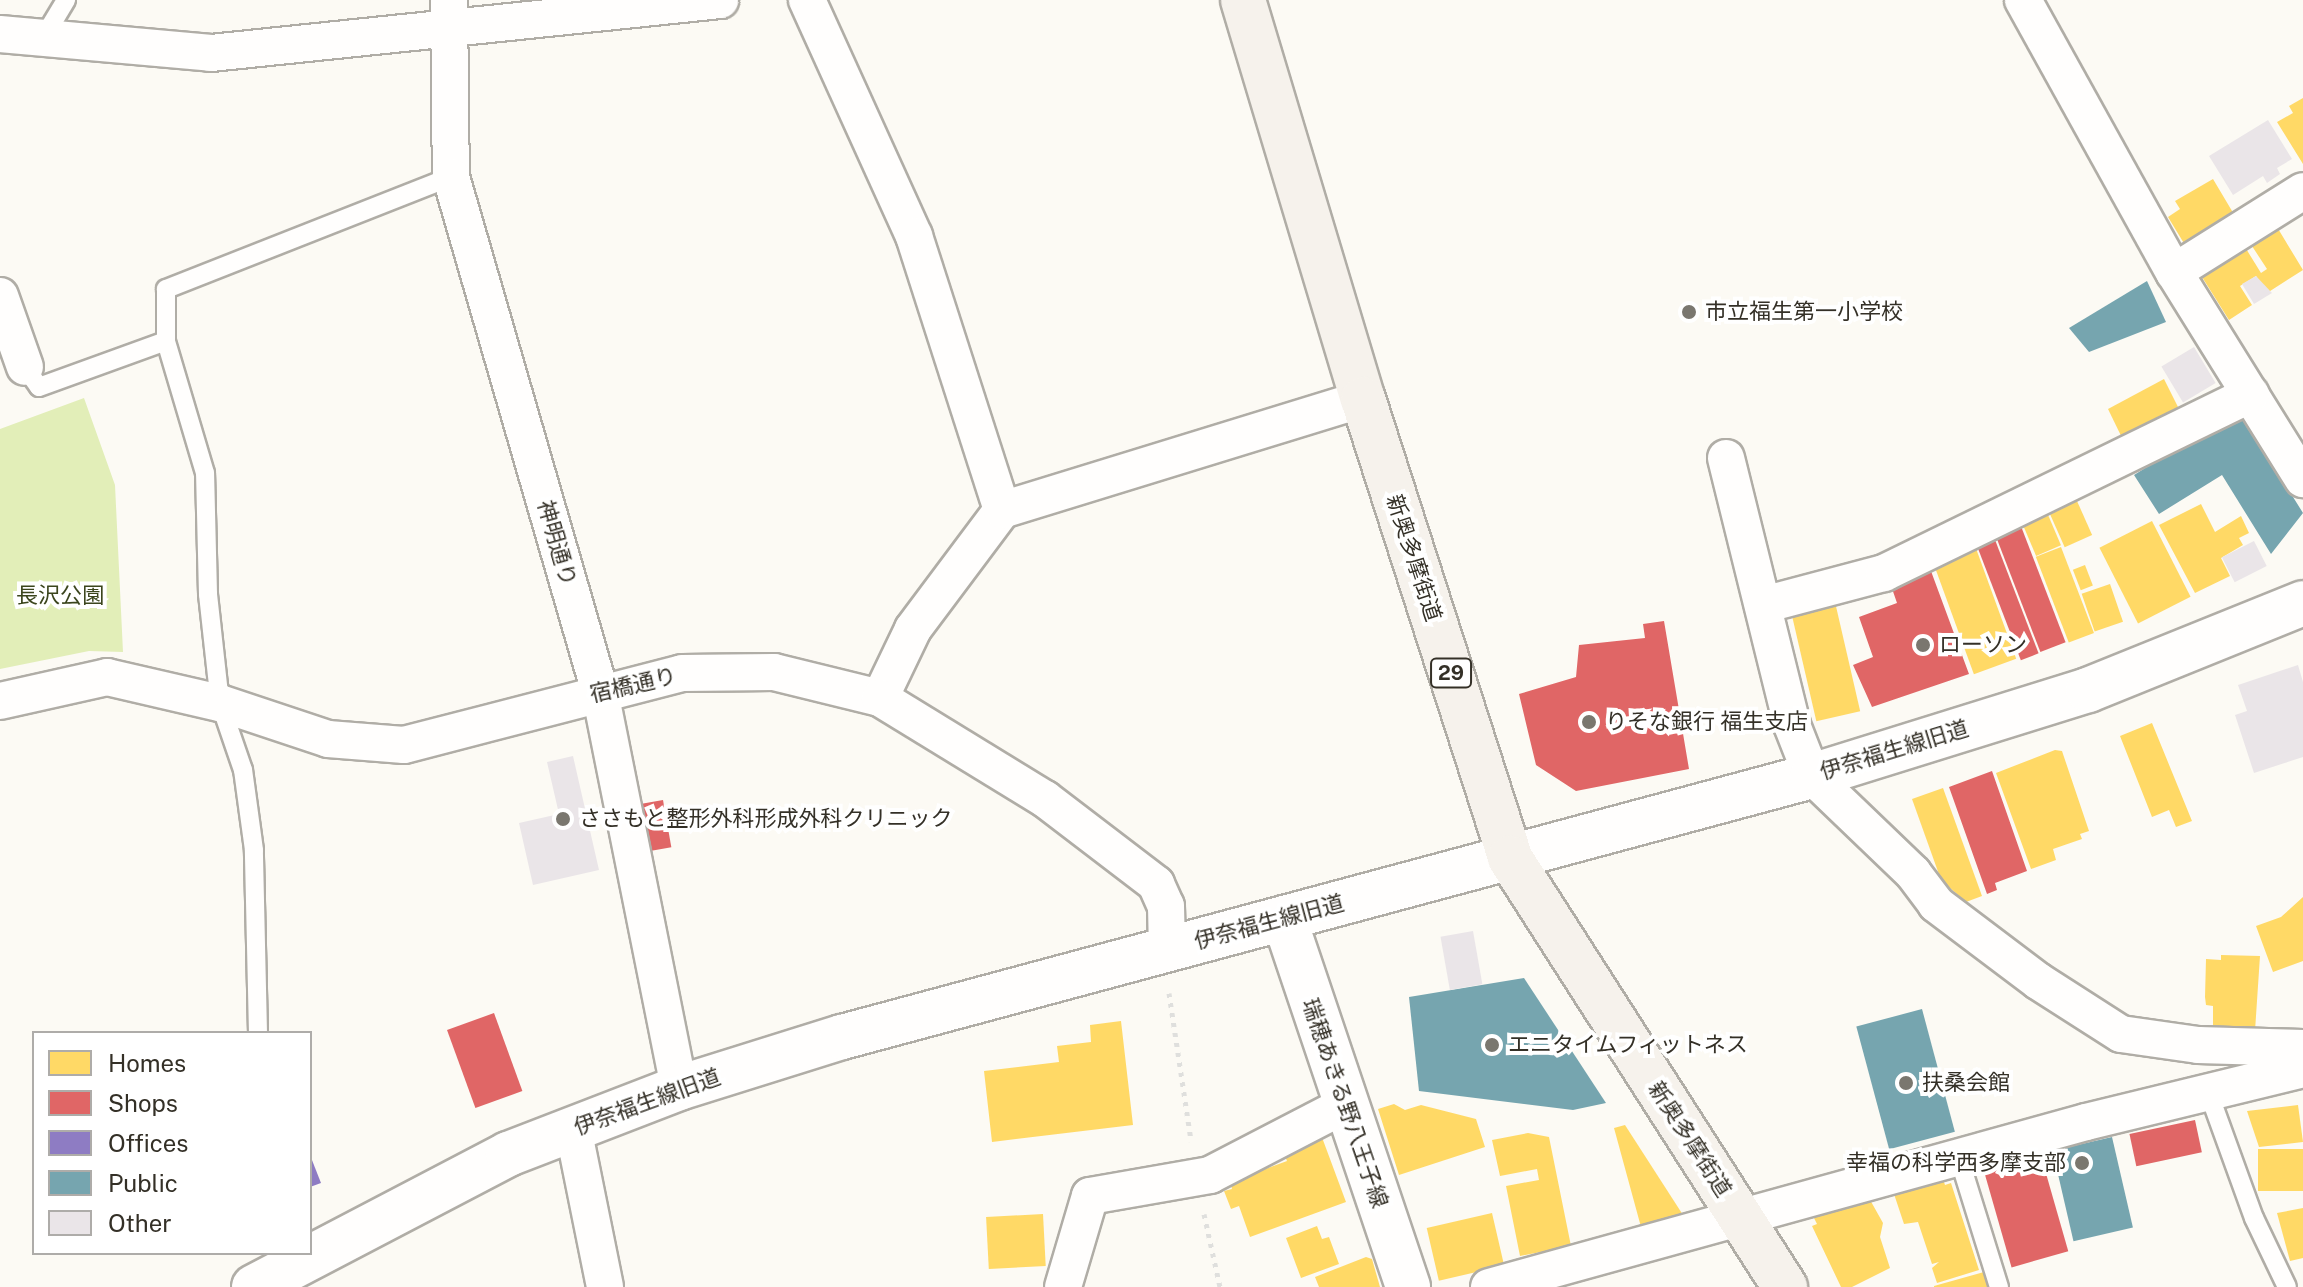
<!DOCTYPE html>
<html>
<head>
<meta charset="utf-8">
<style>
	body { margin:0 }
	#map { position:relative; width:2303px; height:1287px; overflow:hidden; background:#fcfaf4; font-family:"Public Sans","Noto Sans JP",sans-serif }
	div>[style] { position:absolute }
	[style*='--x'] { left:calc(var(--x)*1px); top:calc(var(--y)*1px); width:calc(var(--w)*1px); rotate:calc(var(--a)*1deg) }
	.green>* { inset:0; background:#e2eeb8 }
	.homes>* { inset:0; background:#ffd966; transform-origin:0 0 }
	.shops>* { inset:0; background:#e06666; transform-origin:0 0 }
	.offices>* { inset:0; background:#8e7cc3 }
	.public>* { inset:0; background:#76a5af; transform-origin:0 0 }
	.building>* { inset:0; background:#eae5e8; transform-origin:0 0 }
	.path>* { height:5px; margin-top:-2.5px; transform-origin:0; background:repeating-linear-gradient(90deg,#dfdfdd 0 4px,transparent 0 10px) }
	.roads { filter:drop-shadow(2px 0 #b0ada6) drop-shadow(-2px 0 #b0ada6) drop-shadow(0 2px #b0ada6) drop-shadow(0 -2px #b0ada6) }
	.lane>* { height:18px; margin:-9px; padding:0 9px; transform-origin:9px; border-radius:9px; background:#fffefd }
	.street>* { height:36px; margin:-18px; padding:0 18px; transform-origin:18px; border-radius:18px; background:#fffefd }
	.secondary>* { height:44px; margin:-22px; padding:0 22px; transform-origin:22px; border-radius:22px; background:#fffefd }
	.primary>* { height:44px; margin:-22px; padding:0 22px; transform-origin:22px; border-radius:22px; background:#f6f2ec }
	.dots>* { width:22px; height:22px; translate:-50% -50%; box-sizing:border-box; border:4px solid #fff; border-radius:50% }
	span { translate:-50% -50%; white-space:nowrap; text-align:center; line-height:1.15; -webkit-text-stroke:8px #fff; paint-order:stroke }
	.shield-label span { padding:2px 6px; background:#fff; border:2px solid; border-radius:6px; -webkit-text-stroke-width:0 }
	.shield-label { font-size:20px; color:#343027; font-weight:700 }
	.poi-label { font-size:22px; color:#343027 }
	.left { translate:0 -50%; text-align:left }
	.right { translate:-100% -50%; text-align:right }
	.street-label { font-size:22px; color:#343027 }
	.park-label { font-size:22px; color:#3b451d }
	.legend { position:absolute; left:32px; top:1031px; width:280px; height:224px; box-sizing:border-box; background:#fff; border:2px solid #aeaca9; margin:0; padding:10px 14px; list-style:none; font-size:24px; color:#343027 }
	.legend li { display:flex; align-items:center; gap:16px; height:40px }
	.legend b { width:40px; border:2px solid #aeaca9 }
</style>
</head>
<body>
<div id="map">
	<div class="green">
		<i style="clip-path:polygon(84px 398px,115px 485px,123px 652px,89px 651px,0 669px,0 429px)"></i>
	</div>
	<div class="homes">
		<i style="clip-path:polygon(2303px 98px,2303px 164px,2277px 122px,2293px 113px,2289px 106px)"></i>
		<i style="clip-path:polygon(2213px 179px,2235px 216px,2185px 245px,2168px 217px,2180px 209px,2175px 201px)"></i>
		<i style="clip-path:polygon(2277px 227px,2303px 270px,2267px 293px,2256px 276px,2240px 286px,2252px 305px,2229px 320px,2197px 269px,2240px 239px,2261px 273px,2267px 269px,2250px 243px)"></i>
		<i style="clip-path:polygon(2164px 379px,2179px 409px,2125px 444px,2108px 409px)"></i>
		<i style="left:2073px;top:492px;width:47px;height:30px;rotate:66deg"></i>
		<i style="left:2043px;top:503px;width:46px;height:27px;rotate:67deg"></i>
		<i style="clip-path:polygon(2201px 504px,2215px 532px,2241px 516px,2249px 533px,2239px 538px,2243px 545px,2221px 558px,2230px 576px,2195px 593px,2159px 525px)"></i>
		<i style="left:2152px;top:521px;width:85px;height:59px;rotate:63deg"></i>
		<i style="left:1970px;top:532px;width:135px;height:45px;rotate:70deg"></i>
		<i style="left:2061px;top:547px;width:92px;height:27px;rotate:69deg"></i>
		<i style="left:2085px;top:565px;width:22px;height:13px;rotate:69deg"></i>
		<i style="left:2110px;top:584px;width:40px;height:30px;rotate:71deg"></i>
		<i style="left:1835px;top:602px;width:112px;height:45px;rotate:77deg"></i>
		<i style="clip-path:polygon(2152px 723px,2192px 821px,2176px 827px,2169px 810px,2152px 817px,2120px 736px)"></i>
		<i style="clip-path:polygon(2055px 750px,2062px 751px,2089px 831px,2080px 834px,2082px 839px,2053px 849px,2056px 860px,2031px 869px,1996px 773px)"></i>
		<i style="clip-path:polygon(1943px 788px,1982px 896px,1966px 902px,1941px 880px,1912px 799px)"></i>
		<i style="clip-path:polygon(2303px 897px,2303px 961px,2273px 972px,2256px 926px,2281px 917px)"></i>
		<i style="clip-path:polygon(2221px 955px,2260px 956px,2255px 1031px,2213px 1029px,2213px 1006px,2206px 1005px,2205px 997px,2206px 959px,2221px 960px)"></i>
		<i style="clip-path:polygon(1121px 1021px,1133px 1125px,992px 1142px,984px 1071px,1059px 1062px,1057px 1046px,1091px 1042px,1090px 1025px)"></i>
		<i style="clip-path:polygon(1394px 1104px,1405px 1110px,1421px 1105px,1476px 1119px,1485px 1147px,1399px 1175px,1378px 1109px)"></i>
		<i style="clip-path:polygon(2298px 1105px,2303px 1142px,2259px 1147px,2247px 1111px)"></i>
		<i style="clip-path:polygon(1625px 1125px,1683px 1215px,1641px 1227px,1614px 1128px)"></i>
		<i style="clip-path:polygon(1320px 1132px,1346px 1202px,1250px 1237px,1239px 1206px,1231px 1209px,1224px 1191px,1232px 1189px,1230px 1182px,1287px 1161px,1284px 1154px)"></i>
		<i style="clip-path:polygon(1528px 1133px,1549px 1137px,1571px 1246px,1520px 1256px,1506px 1186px,1539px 1180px,1537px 1169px,1500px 1176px,1492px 1140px)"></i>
		<i style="left:2303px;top:1149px;width:42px;height:45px;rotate:90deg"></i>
		<i style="clip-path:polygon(1943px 1179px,1945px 1185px,1951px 1183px,1979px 1270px,1937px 1283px,1932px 1268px,1939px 1262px,1932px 1264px,1918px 1222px,1904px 1224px,1893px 1191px)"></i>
		<i style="clip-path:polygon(1869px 1198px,1883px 1223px,1880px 1237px,1890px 1268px,1852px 1287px,1841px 1287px,1812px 1226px,1817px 1224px,1813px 1216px)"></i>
		<i style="clip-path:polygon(2303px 1208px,2303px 1258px,2290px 1261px,2277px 1213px)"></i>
		<i style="left:1492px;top:1213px;width:54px;height:67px;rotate:77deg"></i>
		<i style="left:1043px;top:1214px;width:52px;height:57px;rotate:87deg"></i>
		<i style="clip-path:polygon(1317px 1226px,1322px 1239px,1329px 1237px,1339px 1264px,1301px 1278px,1286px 1238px)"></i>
		<i style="clip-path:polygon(1366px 1257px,1372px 1259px,1380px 1287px,1319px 1287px,1315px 1277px)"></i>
		<i style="clip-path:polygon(1984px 1272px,1989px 1287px,1934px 1287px,1934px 1286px)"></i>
	</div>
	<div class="shops">
		<i style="left:2019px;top:521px;width:130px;height:27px;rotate:69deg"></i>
		<i style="left:1992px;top:532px;width:130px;height:19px;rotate:69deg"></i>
		<i style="clip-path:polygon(1928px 563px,1969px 674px,1872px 707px,1853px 665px,1873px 657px,1859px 617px,1897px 603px,1888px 577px)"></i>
		<i style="clip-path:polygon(1664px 621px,1689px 769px,1576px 791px,1536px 765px,1519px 694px,1576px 677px,1579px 645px,1645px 638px,1643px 624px)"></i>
		<i style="clip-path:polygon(1992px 771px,2027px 871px,1995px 883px,1997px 890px,1987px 894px,1949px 787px)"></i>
		<i style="left:663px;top:800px;width:48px;height:23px;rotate:80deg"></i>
		<i style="left:494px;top:1013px;width:83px;height:50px;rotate:70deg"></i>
		<i style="left:2195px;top:1120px;width:33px;height:67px;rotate:78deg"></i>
		<i style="left:2041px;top:1156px;width:99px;height:59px;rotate:74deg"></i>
	</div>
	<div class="offices">
		<i style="clip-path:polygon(310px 1155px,321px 1183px,310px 1187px)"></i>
	</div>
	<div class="public">
		<i style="clip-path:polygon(2147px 281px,2166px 322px,2089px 352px,2069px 328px)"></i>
		<i style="clip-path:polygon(2239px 410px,2303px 513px,2271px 554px,2222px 475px,2159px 514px,2134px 475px)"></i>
		<i style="clip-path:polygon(1524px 978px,1606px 1103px,1573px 1110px,1419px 1091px,1409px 997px)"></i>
		<i style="left:1922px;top:1009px;width:127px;height:68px;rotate:75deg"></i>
		<i style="left:2112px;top:1137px;width:93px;height:61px;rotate:77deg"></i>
	</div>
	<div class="building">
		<i style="clip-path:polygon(2268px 120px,2292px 159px,2277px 168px,2280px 174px,2267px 183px,2263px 176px,2233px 195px,2209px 156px)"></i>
		<i style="clip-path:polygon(2256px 276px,2272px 293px,2254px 304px,2242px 284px)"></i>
		<i style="left:2194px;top:347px;width:42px;height:38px;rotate:59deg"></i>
		<i style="left:2254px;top:541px;width:28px;height:36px;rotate:63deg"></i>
		<i style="clip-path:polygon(2298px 665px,2303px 682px,2303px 757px,2254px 773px,2235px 715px,2247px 711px,2238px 685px)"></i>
		<i style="clip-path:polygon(573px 756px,599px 870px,533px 885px,519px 823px,559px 814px,547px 762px)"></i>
		<i style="left:1473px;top:931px;width:54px;height:33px;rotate:80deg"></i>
	</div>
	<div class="path">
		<i style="--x:1169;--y:993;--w:150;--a:81.5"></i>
		<i style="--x:1204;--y:1214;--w:75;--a:77.6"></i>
	</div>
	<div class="roads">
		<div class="lane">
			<i style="--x:45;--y:35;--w:41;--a:-59"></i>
			<i style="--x:25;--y:367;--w:24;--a:55"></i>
			<i style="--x:39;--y:387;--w:135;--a:-19.9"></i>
			<i style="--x:258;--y:1033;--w:183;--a:-91.3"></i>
			<i style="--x:254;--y:850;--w:81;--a:-97.8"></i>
			<i style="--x:243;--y:770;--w:71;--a:-108.9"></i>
			<i style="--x:220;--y:703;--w:110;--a:-96.3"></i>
			<i style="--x:208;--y:594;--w:121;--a:-91.4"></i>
			<i style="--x:205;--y:473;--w:138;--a:-106.5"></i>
			<i style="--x:166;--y:341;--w:52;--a:-90"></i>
			<i style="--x:166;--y:289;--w:306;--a:-21.5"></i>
			<i style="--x:2208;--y:1091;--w:135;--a:70.1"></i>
			<i style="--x:2254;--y:1218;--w:76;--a:64.4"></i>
			<i style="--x:1959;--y:1158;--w:135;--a:72.8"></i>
		</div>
		<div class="street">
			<i style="--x:449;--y:0;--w:177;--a:89.4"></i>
			<i style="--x:451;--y:177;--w:536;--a:73.86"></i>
			<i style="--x:600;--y:692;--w:404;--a:78.7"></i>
			<i style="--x:807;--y:0;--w:259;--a:65.6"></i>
			<i style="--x:914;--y:236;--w:288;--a:72.2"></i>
			<i style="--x:2023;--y:0;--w:311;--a:61"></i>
			<i style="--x:2174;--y:272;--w:244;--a:58.1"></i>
			<i style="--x:0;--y:34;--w:212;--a:5.1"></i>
			<i style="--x:211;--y:53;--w:512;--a:-5.94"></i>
			<i style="--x:2174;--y:272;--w:152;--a:-32.1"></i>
			<i style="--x:0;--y:296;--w:75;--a:70.6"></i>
			<i style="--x:1726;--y:458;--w:275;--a:76.1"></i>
			<i style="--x:1792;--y:725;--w:55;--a:68.6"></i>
			<i style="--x:1812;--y:776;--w:140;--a:43.8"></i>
			<i style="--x:1913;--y:873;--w:39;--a:53"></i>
			<i style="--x:1936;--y:904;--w:128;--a:37"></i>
			<i style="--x:2038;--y:981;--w:98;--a:32.6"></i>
			<i style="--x:2121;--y:1034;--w:78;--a:8.1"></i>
			<i style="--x:2198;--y:1045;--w:105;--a:1.6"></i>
			<i style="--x:1763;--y:605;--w:125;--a:-14.8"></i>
			<i style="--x:1884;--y:573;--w:408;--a:-26"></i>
			<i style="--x:880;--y:698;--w:76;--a:-64.4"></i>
			<i style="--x:913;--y:629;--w:149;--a:-53.2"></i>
			<i style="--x:1002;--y:510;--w:378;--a:-17.1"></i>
			<i style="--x:0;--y:701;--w:110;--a:-12.6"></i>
			<i style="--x:107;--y:677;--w:116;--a:13"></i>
			<i style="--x:220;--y:703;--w:114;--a:18.4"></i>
			<i style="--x:328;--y:739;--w:76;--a:4.5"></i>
			<i style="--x:404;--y:745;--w:287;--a:-14.5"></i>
			<i style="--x:682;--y:673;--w:92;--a:-0.6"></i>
			<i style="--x:774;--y:672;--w:109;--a:13.8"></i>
			<i style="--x:880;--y:698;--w:193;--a:31.5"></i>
			<i style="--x:1045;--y:799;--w:140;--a:37.4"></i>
			<i style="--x:1156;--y:884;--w:24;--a:66"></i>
			<i style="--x:1166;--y:906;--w:43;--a:88.7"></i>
			<i style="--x:573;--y:1128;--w:162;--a:78.6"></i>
			<i style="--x:1063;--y:1287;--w:95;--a:-73.5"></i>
			<i style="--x:1090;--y:1196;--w:122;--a:-9.9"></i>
			<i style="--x:1210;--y:1175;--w:150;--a:-27.4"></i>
			<i style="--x:1489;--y:1287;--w:619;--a:-15.45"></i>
			<i style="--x:2086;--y:1122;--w:223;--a:-13.7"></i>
		</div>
		<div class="secondary">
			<i style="--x:1284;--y:918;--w:389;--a:71.4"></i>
			<i style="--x:254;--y:1287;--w:287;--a:-27.6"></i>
			<i style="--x:508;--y:1154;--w:183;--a:-21.1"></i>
			<i style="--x:679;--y:1088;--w:171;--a:-17.4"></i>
			<i style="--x:842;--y:1037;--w:1005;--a:-15.06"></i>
			<i style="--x:1812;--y:776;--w:289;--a:-17.3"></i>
			<i style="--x:2088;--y:690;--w:232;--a:-22"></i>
		</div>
		<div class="primary">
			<i style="--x:1243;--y:0;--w:417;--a:73.3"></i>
			<i style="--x:1363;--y:399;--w:482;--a:72.2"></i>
			<i style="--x:1510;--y:858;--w:510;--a:57.34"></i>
		</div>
	</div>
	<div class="dots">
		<i style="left:1689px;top:312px;background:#7a776f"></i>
		<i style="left:1923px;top:645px;background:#7a776f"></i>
		<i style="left:1589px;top:722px;background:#7a776f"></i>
		<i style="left:563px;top:819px;background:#7a776f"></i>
		<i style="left:1492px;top:1045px;background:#7a776f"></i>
		<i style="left:1906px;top:1083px;background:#7a776f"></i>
		<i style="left:2082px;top:1163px;background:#7a776f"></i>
	</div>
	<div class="shield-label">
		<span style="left:1451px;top:673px">29</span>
	</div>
	<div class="poi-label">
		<span class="left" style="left:1705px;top:312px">市立福生第一小学校</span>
		<span class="left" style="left:1939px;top:645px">ローソン</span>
		<span class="left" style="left:1605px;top:722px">りそな銀行 福生支店</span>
		<span class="left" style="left:579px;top:819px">ささもと整形外科形成外科クリニック</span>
		<span class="left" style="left:1508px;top:1045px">エニタイムフィットネス</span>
		<span class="left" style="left:1922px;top:1083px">扶桑会館</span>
		<span class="right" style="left:2066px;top:1163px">幸福の科学西多摩支部</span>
	</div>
	<div class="street-label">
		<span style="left:557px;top:543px;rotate:74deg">神明通り</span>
		<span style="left:1414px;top:558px;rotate:72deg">新奥多摩街道</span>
		<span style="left:633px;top:685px;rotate:-13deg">宿橋通り</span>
		<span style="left:1894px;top:750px;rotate:-17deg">伊奈福生線旧道</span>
		<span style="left:1269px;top:922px;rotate:-15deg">伊奈福生線旧道</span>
		<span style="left:647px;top:1102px;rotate:-20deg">伊奈福生線旧道</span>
		<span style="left:1345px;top:1103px;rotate:71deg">瑞穂あきる野八王子線</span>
		<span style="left:1690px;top:1139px;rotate:57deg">新奥多摩街道</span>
	</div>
	<div class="park-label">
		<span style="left:60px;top:596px">長沢公園</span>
	</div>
	<ul class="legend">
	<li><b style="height:22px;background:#ffd966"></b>Homes</li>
	<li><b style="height:22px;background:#e06666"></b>Shops</li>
	<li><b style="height:22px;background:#8e7cc3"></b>Offices</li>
	<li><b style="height:22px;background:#76a5af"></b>Public</li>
	<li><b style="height:22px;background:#eae5e8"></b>Other</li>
	</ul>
</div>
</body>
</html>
